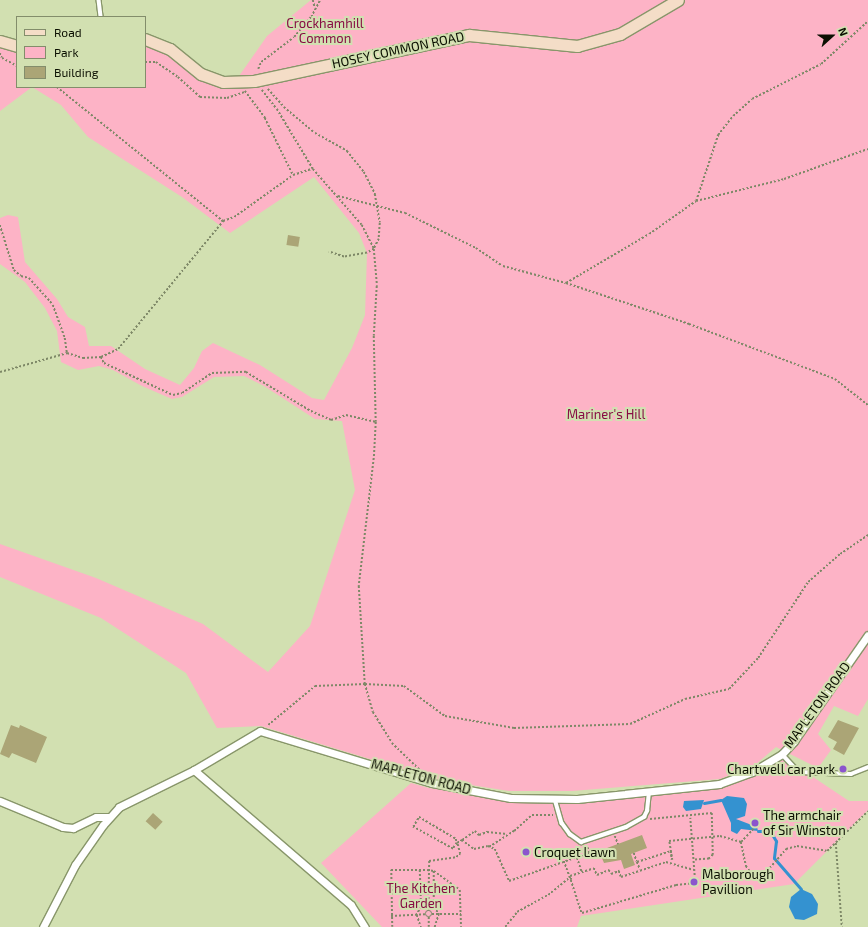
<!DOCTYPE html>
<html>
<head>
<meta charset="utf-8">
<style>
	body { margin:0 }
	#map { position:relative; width:868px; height:927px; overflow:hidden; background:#d2e0b1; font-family:"Exo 2",sans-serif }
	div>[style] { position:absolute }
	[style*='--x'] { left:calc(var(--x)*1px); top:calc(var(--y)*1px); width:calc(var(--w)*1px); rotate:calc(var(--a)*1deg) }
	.green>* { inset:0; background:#fdb3c6 }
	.water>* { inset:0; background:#3492d0 }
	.stream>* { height:3px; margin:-1.5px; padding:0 1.5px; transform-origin:1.5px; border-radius:1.5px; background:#3492d0 }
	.building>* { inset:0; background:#aba576; transform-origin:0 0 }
	.path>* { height:1.5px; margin-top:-0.75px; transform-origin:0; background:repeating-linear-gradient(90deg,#7e8867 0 2px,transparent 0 4px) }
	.path>.ring { margin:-0.75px; padding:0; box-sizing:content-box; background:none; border:1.5px solid #7e8867; border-radius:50% }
	.roads { filter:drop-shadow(1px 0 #88966a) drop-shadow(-1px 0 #88966a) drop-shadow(0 1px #88966a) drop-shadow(0 -1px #88966a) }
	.service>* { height:3.5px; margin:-1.75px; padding:0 1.75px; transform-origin:1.75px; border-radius:1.75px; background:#fff }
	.minor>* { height:7px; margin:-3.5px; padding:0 3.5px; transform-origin:3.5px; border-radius:3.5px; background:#fff }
	.secondary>* { height:11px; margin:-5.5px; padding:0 5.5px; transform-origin:5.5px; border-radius:5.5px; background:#f4ddc7 }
	.dots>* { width:11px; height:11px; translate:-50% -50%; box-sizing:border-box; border:2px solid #d2e0b1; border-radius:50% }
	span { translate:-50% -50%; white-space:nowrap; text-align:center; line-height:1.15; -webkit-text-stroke:4px #d2e0b1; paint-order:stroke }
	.park-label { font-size:13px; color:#870c43 }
	.street-label { font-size:13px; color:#0c1002 }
	.poi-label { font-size:13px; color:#0c1002 }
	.right { translate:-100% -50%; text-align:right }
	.left { translate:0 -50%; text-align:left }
	.legend { position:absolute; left:16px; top:16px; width:130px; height:72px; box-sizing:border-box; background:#d2e0b1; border:1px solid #838d6b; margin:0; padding:5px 7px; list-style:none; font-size:12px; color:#0c1002 }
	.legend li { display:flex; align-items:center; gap:8px; height:20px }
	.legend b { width:20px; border:1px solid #838d6b }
	.north { position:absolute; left:812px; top:16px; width:40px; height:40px; -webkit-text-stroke:3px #d2e0b1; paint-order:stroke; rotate:69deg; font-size:11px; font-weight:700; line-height:16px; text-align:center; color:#0c1002 }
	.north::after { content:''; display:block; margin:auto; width:14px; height:18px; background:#0c1002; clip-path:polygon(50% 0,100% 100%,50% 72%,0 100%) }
</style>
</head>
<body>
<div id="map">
	<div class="green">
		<i style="clip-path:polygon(311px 0,868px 0,868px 699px,858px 716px,834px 706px,818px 734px,831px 750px,818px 768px,776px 747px,755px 765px,720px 779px,572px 791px,509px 791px,439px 780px,261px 726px,217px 728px,186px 673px,101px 618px,0 577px,0 544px,96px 578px,203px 624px,268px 672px,310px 626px,355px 490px,342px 421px,315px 419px,264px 386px,244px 376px,214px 377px,182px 397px,172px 399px,142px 386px,113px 370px,99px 366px,78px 370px,61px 362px,57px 331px,45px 308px,25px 282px,0 264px,0 218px,8px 215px,18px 217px,25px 262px,57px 299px,68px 317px,85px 327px,89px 346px,111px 346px,145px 369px,180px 385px,194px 368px,202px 351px,213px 343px,260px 365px,312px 398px,324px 400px,352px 348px,365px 315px,367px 253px,359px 233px,314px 177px,230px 233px,182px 197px,88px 137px,61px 105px,32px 87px,0 111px,0 43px,17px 46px,17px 87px,145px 87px,145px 41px,216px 79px,237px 79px,267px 36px)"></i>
		<i style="clip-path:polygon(783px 757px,849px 801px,868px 801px,868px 810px,794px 884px,581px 916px,577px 927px,382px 927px,321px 863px,411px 783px,429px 788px,501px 798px,555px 803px,721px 787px,759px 772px)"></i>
	</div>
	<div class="water">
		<i style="clip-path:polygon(727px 796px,744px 798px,747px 804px,745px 816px,736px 819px,757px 827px,758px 831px,741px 829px,737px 834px,731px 831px,731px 823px,721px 800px)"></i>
		<i style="clip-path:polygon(704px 800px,701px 809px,686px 811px,683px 807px,684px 801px)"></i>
		<i style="clip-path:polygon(801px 889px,812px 894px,818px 904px,817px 914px,804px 920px,795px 919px,789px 907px,791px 897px)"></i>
	</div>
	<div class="stream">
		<i style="--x:704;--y:803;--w:17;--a:-10"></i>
		<i style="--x:758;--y:831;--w:12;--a:0"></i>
		<i style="--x:770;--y:831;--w:12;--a:59"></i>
		<i style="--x:776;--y:841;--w:17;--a:97"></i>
		<i style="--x:774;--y:858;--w:41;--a:48.9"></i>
	</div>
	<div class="building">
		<i style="left:288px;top:235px;width:12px;height:10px;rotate:9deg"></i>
		<i style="clip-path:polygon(838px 720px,859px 728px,844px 755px,833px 749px,837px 742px,828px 737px)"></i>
		<i style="clip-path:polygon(11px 725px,19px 728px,20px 725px,47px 737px,36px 763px,12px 753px,9px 758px,0 754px)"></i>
		<i style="left:153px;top:813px;width:13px;height:11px;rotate:42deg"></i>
		<i style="clip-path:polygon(642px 835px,647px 848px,631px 854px,635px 865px,624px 869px,621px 860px,604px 863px,599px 851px)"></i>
	</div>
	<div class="path">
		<i style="--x:313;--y:0;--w:8;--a:76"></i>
		<i style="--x:0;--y:53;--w:5;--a:68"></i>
		<i style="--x:2;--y:58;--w:17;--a:28"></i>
		<i style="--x:145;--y:62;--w:11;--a:0"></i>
		<i style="--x:156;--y:62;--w:27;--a:34"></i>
		<i style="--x:178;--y:77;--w:30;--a:42"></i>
		<i style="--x:200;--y:97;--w:27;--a:2"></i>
		<i style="--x:227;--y:98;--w:18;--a:-19"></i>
		<i style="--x:258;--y:69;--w:8;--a:-67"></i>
		<i style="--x:261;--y:62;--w:41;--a:-37.1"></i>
		<i style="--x:294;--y:37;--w:26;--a:-50"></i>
		<i style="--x:311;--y:17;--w:19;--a:-62"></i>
		<i style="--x:57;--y:87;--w:213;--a:38.9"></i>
		<i style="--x:223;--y:221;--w:12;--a:-20"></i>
		<i style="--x:234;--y:217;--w:72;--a:-35.4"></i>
		<i style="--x:293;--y:175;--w:20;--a:-18"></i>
		<i style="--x:268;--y:89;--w:24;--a:48"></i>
		<i style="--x:284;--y:107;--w:40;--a:40"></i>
		<i style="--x:315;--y:133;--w:37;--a:29"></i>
		<i style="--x:347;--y:151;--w:27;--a:51"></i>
		<i style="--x:364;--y:172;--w:25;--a:63"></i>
		<i style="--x:375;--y:194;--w:29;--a:80"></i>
		<i style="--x:380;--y:223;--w:16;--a:94"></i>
		<i style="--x:379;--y:239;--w:11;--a:117"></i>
		<i style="--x:374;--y:249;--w:8;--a:150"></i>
		<i style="--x:367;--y:253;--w:23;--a:170"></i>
		<i style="--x:344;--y:257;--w:16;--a:-162"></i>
		<i style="--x:262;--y:90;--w:24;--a:52"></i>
		<i style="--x:277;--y:109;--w:70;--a:59"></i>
		<i style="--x:313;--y:169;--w:74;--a:48.8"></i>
		<i style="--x:362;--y:225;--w:27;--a:63"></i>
		<i style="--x:374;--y:249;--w:37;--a:85"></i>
		<i style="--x:377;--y:286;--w:50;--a:93.4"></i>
		<i style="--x:374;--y:336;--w:86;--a:88.7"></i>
		<i style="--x:376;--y:422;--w:36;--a:93"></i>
		<i style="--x:374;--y:458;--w:129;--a:96.7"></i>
		<i style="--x:359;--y:586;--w:98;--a:86.5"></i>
		<i style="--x:365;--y:684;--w:29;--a:74"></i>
		<i style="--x:373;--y:712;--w:36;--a:58"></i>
		<i style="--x:392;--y:743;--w:39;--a:44"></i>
		<i style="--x:245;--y:91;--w:34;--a:53"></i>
		<i style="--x:265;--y:118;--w:64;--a:63.8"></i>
		<i style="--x:338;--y:196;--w:69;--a:14.2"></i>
		<i style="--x:405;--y:213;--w:79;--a:26.2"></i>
		<i style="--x:476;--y:248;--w:32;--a:34"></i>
		<i style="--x:503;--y:266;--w:65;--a:15.1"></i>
		<i style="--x:566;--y:283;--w:130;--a:18.4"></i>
		<i style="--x:689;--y:324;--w:156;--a:20.6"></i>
		<i style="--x:835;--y:379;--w:42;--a:38.2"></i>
		<i style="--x:696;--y:201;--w:70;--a:-71.6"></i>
		<i style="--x:718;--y:135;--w:24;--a:-52"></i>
		<i style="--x:733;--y:116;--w:25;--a:-42"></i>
		<i style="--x:752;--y:99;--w:77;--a:-26.9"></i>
		<i style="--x:821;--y:64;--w:64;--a:-42.5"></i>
		<i style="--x:0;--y:225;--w:47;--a:72.7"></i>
		<i style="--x:14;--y:270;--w:9;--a:41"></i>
		<i style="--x:21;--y:276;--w:8;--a:14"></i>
		<i style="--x:29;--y:278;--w:36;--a:48"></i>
		<i style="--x:53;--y:305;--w:35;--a:70"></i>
		<i style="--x:65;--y:338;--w:15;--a:82"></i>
		<i style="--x:67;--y:353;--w:17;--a:17"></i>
		<i style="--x:83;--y:358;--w:18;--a:-3"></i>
		<i style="--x:101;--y:357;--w:19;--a:-25"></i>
		<i style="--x:118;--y:349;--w:166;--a:-50.6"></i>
		<i style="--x:566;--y:283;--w:96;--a:-30.6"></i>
		<i style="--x:649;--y:234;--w:57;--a:-35.1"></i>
		<i style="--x:696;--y:201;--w:91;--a:-14"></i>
		<i style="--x:784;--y:179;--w:89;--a:-19.7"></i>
		<i style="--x:101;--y:357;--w:7;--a:63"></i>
		<i style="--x:104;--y:363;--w:76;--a:24.9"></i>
		<i style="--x:173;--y:395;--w:9;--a:-13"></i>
		<i style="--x:182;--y:393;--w:36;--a:-34"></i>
		<i style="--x:212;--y:373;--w:34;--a:-2"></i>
		<i style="--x:246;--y:372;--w:76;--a:31"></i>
		<i style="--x:311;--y:411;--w:22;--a:24"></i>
		<i style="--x:331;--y:420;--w:16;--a:-18"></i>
		<i style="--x:346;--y:415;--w:31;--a:13"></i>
		<i style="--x:0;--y:372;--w:70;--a:-15.8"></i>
		<i style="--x:268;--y:725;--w:61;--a:-39.7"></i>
		<i style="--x:315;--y:686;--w:50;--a:-2.3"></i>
		<i style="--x:365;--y:684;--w:39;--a:3"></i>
		<i style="--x:404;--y:686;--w:51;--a:36.2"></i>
		<i style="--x:445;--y:716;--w:70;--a:9.9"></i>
		<i style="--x:514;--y:728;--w:116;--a:-2"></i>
		<i style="--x:630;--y:724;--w:60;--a:-24.4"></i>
		<i style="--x:685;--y:699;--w:45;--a:-12.8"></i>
		<i style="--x:729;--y:689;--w:42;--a:-46.9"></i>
		<i style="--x:758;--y:658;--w:91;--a:-56.7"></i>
		<i style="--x:808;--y:582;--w:43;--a:-41.2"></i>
		<i style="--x:840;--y:554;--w:34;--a:-34"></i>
		<i style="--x:419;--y:817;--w:43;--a:30.7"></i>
		<i style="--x:456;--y:839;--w:4;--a:76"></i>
		<i style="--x:457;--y:843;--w:7;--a:124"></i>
		<i style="--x:453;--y:849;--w:46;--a:-151.2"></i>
		<i style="--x:413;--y:827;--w:12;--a:-59"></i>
		<i style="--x:650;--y:819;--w:62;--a:-5.5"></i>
		<i style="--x:712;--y:813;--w:42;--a:88.6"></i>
		<i style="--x:713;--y:855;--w:6;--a:135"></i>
		<i style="--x:709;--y:859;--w:14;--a:176"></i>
		<i style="--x:615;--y:836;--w:9;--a:69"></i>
		<i style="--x:462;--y:840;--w:16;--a:-35"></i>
		<i style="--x:475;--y:831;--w:6;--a:45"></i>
		<i style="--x:479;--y:835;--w:9;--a:-21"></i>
		<i style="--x:487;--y:832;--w:20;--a:6"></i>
		<i style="--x:741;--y:842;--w:22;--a:-47"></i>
		<i style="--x:836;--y:843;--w:84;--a:85.9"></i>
		<i style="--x:489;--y:847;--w:30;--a:-33"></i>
		<i style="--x:514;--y:831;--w:24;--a:-42"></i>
		<i style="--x:532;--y:815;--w:21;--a:0"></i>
		<i style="--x:634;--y:853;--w:9;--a:72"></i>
		<i style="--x:637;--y:862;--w:36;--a:-18"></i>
		<i style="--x:671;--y:851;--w:9;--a:84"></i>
		<i style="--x:672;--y:860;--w:19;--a:-99"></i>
		<i style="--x:669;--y:841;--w:51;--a:-5.6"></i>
		<i style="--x:720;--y:836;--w:22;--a:16"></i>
		<i style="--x:741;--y:842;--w:25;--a:78"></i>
		<i style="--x:746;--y:866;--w:9;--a:54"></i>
		<i style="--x:751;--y:873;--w:9;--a:18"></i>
		<i style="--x:760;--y:876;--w:9;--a:-36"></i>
		<i style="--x:767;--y:871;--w:29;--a:-49"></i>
		<i style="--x:786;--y:849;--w:11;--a:-15"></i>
		<i style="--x:797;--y:846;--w:30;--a:9"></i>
		<i style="--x:827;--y:851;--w:57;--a:-44.3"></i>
		<i style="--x:576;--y:854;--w:19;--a:72"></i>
		<i style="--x:564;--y:861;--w:20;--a:70"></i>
		<i style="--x:571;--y:880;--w:4;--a:-104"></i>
		<i style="--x:570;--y:876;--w:25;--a:-18"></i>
		<i style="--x:594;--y:868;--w:8;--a:67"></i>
		<i style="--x:597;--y:875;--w:13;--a:-23"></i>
		<i style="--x:609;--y:870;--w:4;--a:63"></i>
		<i style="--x:611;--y:874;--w:9;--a:-21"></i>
		<i style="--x:619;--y:871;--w:6;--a:72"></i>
		<i style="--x:621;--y:877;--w:47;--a:-18.4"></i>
		<i style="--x:666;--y:862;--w:29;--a:16"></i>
		<i style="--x:637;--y:862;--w:8;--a:67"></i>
		<i style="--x:420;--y:870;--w:37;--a:88"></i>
		<i style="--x:421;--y:907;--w:9;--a:117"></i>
		<i style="--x:417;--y:915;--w:13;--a:72"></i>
		<i style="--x:434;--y:871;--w:36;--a:90"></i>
		<i style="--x:434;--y:907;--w:9;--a:54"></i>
		<i style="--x:439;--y:914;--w:14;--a:107"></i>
		<i style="--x:571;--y:880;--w:35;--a:72"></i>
		<i style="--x:582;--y:913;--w:98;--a:-16.6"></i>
		<i style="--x:676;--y:885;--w:19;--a:-6"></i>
		<i style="--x:695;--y:883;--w:65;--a:-94.4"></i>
		<i class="ring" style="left:426px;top:911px;width:4.5px;height:4.5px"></i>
		<i style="--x:428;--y:911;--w:50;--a:-88.9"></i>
		<i style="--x:429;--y:861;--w:27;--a:-8"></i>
		<i style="--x:456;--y:857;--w:5;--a:-37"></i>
		<i style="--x:460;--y:854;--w:11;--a:-105"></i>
		<i style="--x:457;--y:843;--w:6;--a:-31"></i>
		<i style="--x:462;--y:840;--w:15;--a:37"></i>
		<i style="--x:474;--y:849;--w:14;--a:-12"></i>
		<i style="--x:488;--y:846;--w:8;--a:23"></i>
		<i style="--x:495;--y:849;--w:35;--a:66"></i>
		<i style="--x:509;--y:881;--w:85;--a:-19.3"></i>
		<i style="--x:589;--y:853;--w:6;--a:-108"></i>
		<i style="--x:432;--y:914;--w:29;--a:0"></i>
		<i style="--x:391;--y:916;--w:34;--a:-3"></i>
		<i style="--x:429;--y:917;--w:10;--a:90"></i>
		<i style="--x:392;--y:927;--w:57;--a:-91"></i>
		<i style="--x:391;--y:870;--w:36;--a:0"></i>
		<i style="--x:427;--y:870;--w:7;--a:8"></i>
		<i style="--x:434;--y:871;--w:32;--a:36"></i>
		<i style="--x:460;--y:890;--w:37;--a:88"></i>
		<i style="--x:505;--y:927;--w:19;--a:-51"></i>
		<i style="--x:517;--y:912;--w:35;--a:-29"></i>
		<i style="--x:548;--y:895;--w:28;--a:-39"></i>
	</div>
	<div class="roads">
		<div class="service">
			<i style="--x:99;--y:0;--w:17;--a:83"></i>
			<i style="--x:782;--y:754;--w:25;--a:47"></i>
			<i style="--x:799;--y:772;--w:52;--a:2.2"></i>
			<i style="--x:851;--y:774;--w:18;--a:-22"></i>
			<i style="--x:555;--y:799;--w:25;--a:74"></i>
			<i style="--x:562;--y:823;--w:14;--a:54"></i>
			<i style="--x:570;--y:834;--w:14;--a:36"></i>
			<i style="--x:581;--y:842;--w:47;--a:-18.4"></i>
			<i style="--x:626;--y:827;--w:21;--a:-29"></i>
			<i style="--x:644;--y:817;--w:7;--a:-63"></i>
			<i style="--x:647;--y:811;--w:19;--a:-84"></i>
		</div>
		<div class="minor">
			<i style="--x:194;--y:770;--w:207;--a:40.7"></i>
			<i style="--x:351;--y:905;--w:26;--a:58"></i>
			<i style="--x:0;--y:801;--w:68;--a:22.4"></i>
			<i style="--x:63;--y:827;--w:10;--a:6"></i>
			<i style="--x:73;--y:828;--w:25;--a:-26"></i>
			<i style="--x:96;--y:817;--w:13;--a:0"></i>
			<i style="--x:43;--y:927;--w:70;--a:-62.7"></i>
			<i style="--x:75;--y:865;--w:49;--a:-55"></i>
			<i style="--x:103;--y:825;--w:24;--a:-48"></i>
			<i style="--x:119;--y:807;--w:84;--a:-26.3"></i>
			<i style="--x:194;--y:770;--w:77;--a:-30.6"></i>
			<i style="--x:260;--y:731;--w:180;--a:16.8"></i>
			<i style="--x:432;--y:783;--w:80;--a:10.8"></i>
			<i style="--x:511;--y:798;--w:66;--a:0.9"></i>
			<i style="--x:577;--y:799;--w:143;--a:-6"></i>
			<i style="--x:719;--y:784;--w:35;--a:-20"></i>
			<i style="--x:752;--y:772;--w:35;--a:-31"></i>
			<i style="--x:782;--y:754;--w:18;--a:-47"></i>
			<i style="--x:794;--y:741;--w:129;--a:-55.1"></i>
		</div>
		<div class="secondary">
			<i style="--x:145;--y:39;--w:27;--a:22"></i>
			<i style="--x:170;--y:49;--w:40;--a:39"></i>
			<i style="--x:201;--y:74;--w:23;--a:20"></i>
			<i style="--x:223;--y:82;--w:31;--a:-2"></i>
			<i style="--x:254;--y:81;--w:220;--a:-12.1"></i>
			<i style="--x:469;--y:35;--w:109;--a:5.8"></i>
			<i style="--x:577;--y:46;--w:45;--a:-15.6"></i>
			<i style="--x:620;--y:34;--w:67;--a:-30.4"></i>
			<i style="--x:0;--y:41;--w:18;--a:16"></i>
		</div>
	</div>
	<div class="dots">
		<i style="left:843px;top:769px;background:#8b55cd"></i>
		<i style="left:755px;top:823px;background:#8b55cd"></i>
		<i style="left:526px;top:852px;background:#8b55cd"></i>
		<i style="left:694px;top:882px;background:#8b55cd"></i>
	</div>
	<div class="park-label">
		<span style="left:325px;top:31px">Crockhamhill<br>Common</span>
		<span style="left:606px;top:414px">Mariner's Hill</span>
		<span style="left:421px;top:896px">The Kitchen<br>Garden</span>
	</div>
	<div class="street-label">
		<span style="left:398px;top:50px;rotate:-12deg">HOSEY COMMON ROAD</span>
		<span style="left:817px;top:705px;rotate:-54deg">MAPLETON ROAD</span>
		<span style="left:421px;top:777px;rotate:15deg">MAPLETON ROAD</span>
	</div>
	<div class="poi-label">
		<span class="right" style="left:835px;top:769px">Chartwell car park</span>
		<span class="left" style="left:763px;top:823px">The armchair<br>of Sir Winston</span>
		<span class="left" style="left:534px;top:852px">Croquet Lawn</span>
		<span class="left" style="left:702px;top:882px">Malborough<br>Pavillion</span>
	</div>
	<ul class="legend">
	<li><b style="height:5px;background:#f4ddc7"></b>Road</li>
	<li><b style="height:11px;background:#fdb3c6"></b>Park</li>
	<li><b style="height:11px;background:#aba576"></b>Building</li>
	</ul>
	<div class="north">N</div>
</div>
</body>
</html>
